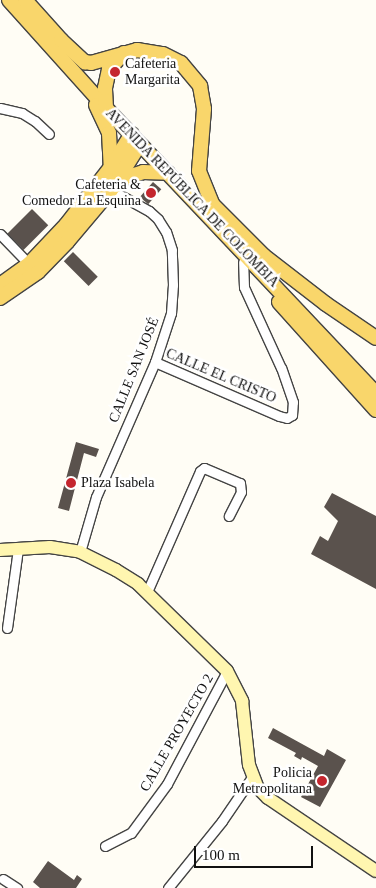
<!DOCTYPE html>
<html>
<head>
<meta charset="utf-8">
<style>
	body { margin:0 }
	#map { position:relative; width:376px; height:888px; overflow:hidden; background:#fffdf5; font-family:"Times New Roman",serif }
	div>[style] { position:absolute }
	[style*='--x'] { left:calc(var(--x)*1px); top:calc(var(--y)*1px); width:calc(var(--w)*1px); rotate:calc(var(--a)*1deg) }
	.building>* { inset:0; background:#5a524d; transform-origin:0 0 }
	.roads { filter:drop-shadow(1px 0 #444) drop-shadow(-1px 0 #444) drop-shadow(0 1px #444) drop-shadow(0 -1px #444) }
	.street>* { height:9px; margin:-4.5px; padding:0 4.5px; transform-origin:4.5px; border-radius:4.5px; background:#fff }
	.secondary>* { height:12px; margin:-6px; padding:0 6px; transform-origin:6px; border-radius:6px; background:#fff6b0 }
	.primary>* { height:14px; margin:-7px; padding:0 7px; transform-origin:7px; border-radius:7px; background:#f9d66b }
	.dots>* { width:14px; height:14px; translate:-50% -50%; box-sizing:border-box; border:2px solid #fff; border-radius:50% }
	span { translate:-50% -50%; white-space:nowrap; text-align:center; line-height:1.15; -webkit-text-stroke:5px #fff; paint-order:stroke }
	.poi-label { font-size:14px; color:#111 }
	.left { translate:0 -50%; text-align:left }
	.right { translate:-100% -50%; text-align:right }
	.street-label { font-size:14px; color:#111 }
	.scale { position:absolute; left:194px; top:846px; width:119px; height:22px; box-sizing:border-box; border:2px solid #111; border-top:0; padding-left:6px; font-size:15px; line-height:18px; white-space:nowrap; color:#111; -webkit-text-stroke:4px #fff; paint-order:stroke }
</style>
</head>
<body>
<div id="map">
	<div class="building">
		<i style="left:153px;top:182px;width:11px;height:20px;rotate:41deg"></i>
		<i style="left:32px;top:209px;width:23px;height:35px;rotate:45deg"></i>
		<i style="left:73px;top:252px;width:35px;height:13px;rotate:45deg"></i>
		<i style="clip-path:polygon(76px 442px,99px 449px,96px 457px,84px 453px,69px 511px,58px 508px)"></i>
		<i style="clip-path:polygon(332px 493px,376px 516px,376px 589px,311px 554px,320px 536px,328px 541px,338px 521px,324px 507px)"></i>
		<i style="clip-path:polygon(273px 728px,324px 756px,327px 749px,346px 760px,320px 807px,301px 797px,318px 766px,302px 757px,301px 760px,294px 756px,296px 753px,268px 738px)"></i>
		<i style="clip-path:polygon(48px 861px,74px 880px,77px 875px,82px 879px,76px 888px,40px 888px,33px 882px)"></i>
	</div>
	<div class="roads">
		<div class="street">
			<i style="--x:0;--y:108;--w:23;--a:13"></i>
			<i style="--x:22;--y:113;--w:15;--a:32"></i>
			<i style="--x:35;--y:121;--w:19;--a:43"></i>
			<i style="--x:0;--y:234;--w:46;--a:45.9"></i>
			<i style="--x:155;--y:362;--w:135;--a:23.5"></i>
			<i style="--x:279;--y:416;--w:8;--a:14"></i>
			<i style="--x:287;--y:418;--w:6;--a:-31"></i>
			<i style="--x:292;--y:415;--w:13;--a:-86"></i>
			<i style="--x:293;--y:402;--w:36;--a:-109"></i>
			<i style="--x:281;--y:368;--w:89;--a:-114.6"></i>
			<i style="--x:244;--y:287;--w:25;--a:-92"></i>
			<i style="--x:80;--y:552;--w:57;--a:-73.8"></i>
			<i style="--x:96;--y:497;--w:147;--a:-66.4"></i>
			<i style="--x:155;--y:362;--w:52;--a:-71.9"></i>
			<i style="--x:171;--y:313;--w:28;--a:-86"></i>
			<i style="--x:173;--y:285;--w:35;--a:-92"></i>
			<i style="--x:172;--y:250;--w:19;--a:-108"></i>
			<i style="--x:166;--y:232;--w:15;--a:-122"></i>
			<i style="--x:158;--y:219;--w:12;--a:-138"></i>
			<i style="--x:149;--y:211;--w:43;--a:-151.1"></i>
			<i style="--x:147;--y:592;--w:132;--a:-66.3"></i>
			<i style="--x:200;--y:471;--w:5;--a:-37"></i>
			<i style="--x:204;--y:468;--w:39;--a:23"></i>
			<i style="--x:240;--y:483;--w:9;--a:84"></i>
			<i style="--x:241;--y:492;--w:27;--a:117"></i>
			<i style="--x:7;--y:628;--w:80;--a:-82.1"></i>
			<i style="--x:105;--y:846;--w:29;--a:-27"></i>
			<i style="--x:131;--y:833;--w:61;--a:-53.7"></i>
			<i style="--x:167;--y:784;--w:128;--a:-62"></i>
			<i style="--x:3;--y:879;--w:17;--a:33"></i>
			<i style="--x:168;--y:888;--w:86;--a:-51.1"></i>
			<i style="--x:222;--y:821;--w:53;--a:-55.7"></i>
		</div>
		<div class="secondary">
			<i style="--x:0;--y:550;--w:50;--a:-3.4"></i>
			<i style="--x:50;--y:547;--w:30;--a:9"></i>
			<i style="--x:80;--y:552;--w:40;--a:26.6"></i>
			<i style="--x:116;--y:570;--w:26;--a:32"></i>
			<i style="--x:138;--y:584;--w:124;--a:44.3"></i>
			<i style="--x:227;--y:671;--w:34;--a:63"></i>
			<i style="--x:242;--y:701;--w:64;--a:83.8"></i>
			<i style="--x:249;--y:765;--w:25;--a:69"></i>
			<i style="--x:258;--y:788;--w:14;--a:45"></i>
			<i style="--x:268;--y:798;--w:130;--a:34.1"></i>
		</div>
		<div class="primary">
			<i style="--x:9;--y:0;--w:145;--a:48.1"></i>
			<i style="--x:106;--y:108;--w:393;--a:46.6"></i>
			<i style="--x:25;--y:0;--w:54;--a:48"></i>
			<i style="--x:61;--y:40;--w:33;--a:43"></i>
			<i style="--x:85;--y:62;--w:6;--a:9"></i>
			<i style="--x:91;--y:63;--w:48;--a:-15.8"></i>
			<i style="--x:137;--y:50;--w:26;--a:9"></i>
			<i style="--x:163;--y:54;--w:20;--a:27"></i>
			<i style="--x:181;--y:63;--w:30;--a:50"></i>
			<i style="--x:200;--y:86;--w:23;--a:80"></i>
			<i style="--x:204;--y:109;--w:62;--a:94.6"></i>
			<i style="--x:199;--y:171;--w:37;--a:68"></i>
			<i style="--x:213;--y:205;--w:72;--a:45"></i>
			<i style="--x:264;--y:256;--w:78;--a:37.7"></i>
			<i style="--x:326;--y:304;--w:60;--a:34.2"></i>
			<i style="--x:96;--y:105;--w:31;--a:65"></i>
			<i style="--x:109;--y:133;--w:34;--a:87"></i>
			<i style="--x:106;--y:108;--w:20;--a:-93"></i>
			<i style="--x:105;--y:88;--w:19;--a:-78"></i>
			<i style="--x:109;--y:69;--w:22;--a:-47"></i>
			<i style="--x:117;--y:185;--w:11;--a:-41"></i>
			<i style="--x:125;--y:178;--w:19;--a:-18"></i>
			<i style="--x:143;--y:172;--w:25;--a:2"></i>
			<i style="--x:0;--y:285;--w:36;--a:-36"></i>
			<i style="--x:29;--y:264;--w:54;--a:-46.5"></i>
			<i style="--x:66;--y:225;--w:73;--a:-52.2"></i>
			<i style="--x:111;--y:167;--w:39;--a:-58"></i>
			<i style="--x:0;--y:298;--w:46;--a:-34.4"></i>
			<i style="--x:38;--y:272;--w:42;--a:-46"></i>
			<i style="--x:67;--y:242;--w:68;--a:-49.8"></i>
			<i style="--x:111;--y:190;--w:54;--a:-57.8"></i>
			<i style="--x:279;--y:302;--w:145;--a:48.1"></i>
		</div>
	</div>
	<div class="dots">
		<i style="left:115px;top:72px;background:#c4262e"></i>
		<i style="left:151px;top:193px;background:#c4262e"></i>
		<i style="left:71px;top:483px;background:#c4262e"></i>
		<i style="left:322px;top:781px;background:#c4262e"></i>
	</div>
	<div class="poi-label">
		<span class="left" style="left:125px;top:72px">Cafeteria<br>Margarita</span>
		<span class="right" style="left:141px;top:193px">Cafeteria &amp;<br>Comedor La Esquina</span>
		<span class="left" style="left:81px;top:483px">Plaza Isabela</span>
		<span class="right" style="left:312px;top:781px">Policia<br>Metropolitana</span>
	</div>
	<div class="street-label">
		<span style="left:192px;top:198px;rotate:46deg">AVENIDA REPÚBLICA DE COLOMBIA</span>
		<span style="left:134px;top:370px;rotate:-68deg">CALLE SAN JOSÉ</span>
		<span style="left:221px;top:376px;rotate:23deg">CALLE EL CRISTO</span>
		<span style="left:177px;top:733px;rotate:-60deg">CALLE PROYECTO 2</span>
	</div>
	<div class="scale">100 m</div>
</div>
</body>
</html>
